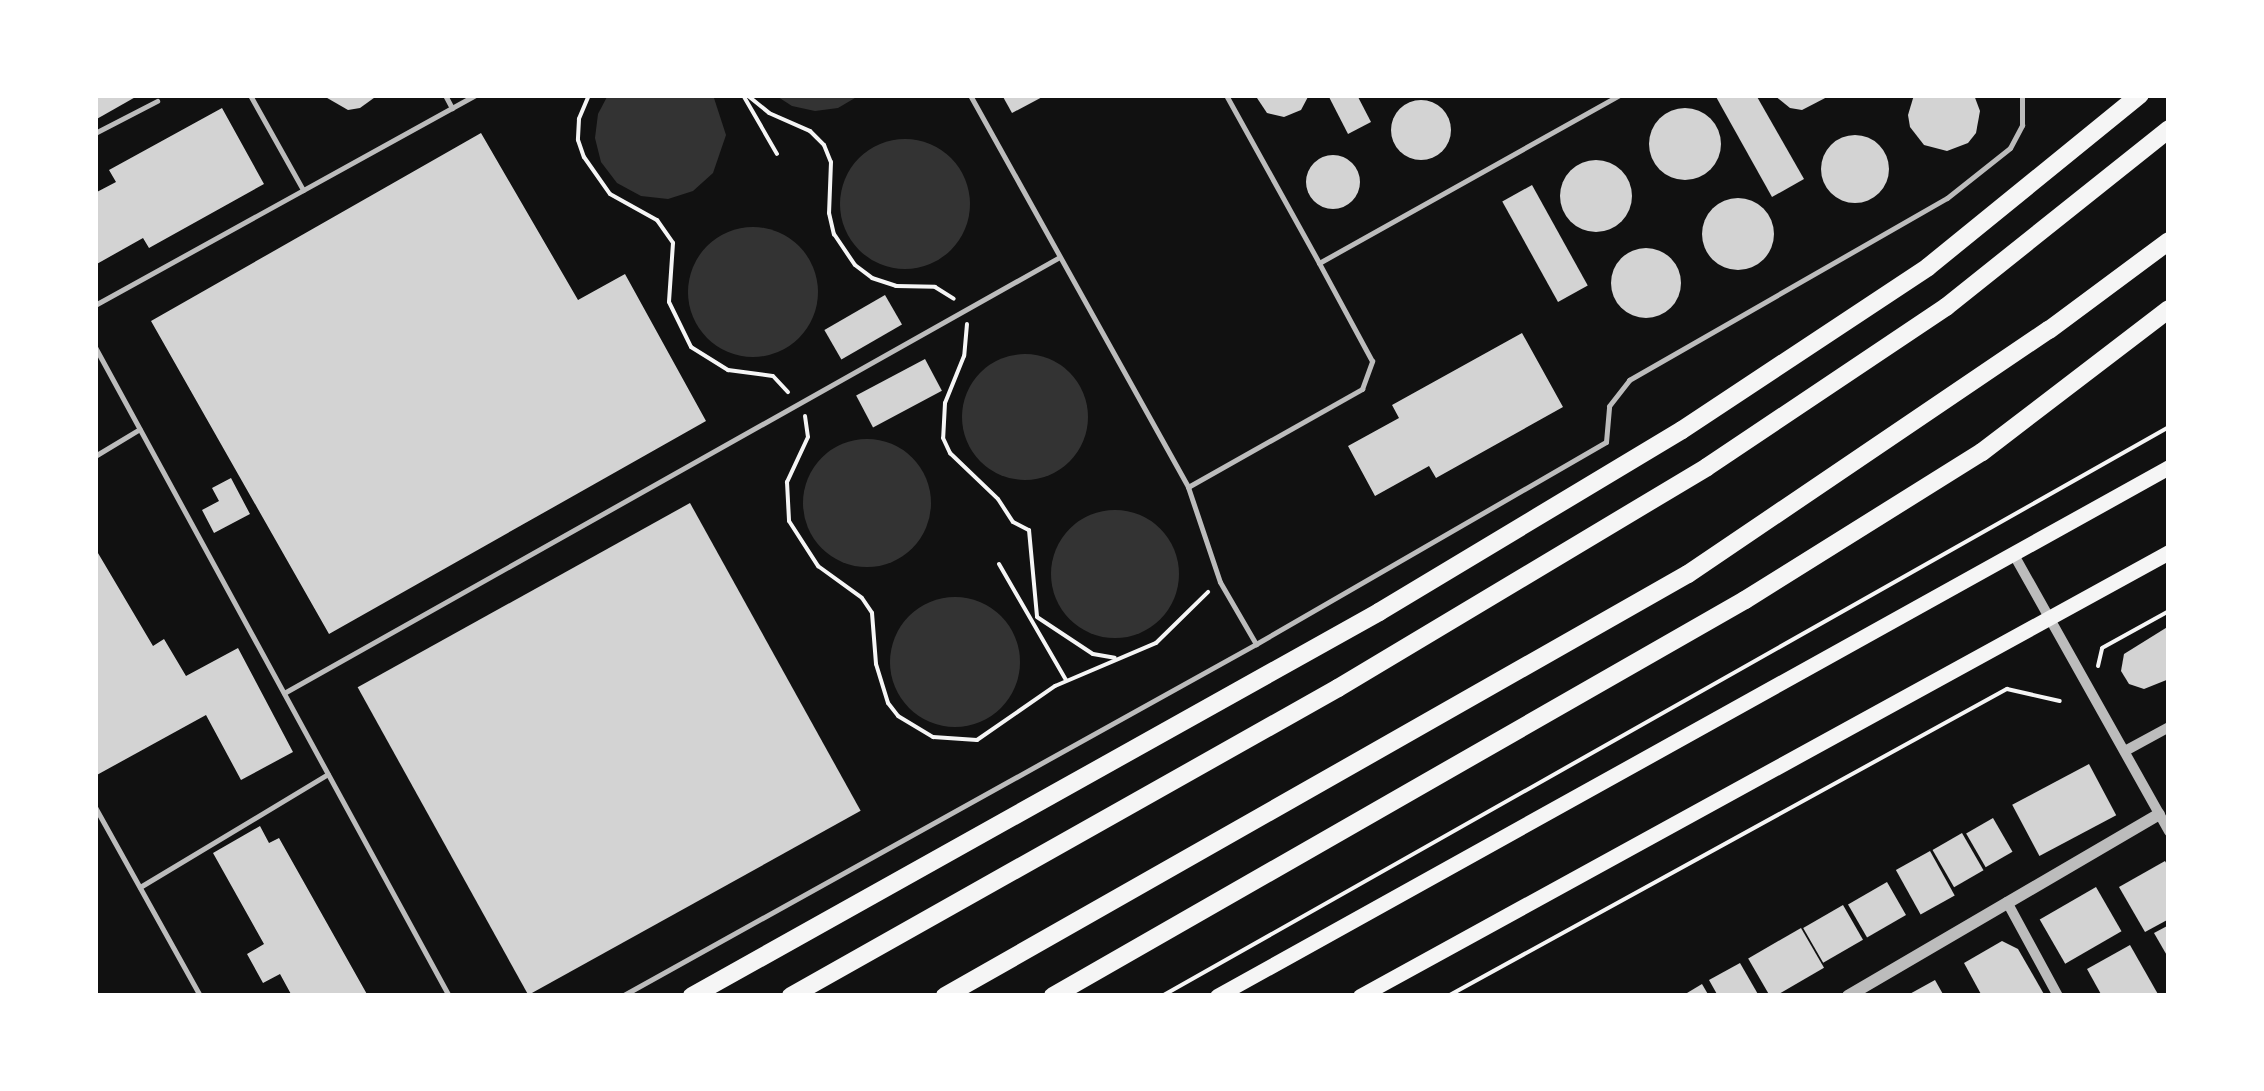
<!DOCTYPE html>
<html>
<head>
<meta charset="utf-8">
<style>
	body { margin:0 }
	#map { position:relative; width:2264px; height:1091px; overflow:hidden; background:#111; font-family:"DejaVu Sans",sans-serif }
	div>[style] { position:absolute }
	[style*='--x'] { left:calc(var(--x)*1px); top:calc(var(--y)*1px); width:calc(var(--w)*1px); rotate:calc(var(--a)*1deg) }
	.water>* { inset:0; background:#333 }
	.round { border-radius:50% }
	.building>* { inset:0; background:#d3d3d3; transform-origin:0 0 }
	.path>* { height:4px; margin:-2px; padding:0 2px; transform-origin:2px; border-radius:2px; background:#f5f5f5 }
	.service>* { height:5px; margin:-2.5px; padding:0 2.5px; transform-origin:2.5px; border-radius:2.5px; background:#bcbcbc }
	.minor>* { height:10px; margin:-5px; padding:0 5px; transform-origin:5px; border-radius:5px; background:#bcbcbc }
	.tertiary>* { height:12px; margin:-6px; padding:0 6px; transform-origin:6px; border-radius:6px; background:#bcbcbc }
	.primary>* { height:15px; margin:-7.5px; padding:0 7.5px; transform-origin:7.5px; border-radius:7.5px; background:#f5f5f5 }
	.trunk>* { height:18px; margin:-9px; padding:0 9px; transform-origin:9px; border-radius:9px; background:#f5f5f5 }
	.motorway>* { height:18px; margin:-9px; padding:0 9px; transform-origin:9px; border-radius:9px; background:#f5f5f5 }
	span { translate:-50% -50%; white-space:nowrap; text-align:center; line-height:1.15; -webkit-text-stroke:8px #fff; paint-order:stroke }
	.frame { position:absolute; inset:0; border:98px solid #fff; pointer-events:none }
</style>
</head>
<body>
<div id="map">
	<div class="water">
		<i style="clip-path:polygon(608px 95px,713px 95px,726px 135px,713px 173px,693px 191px,668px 199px,641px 196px,617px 183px,601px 162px,595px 138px,598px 114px)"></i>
		<i style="clip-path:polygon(775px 95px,860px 95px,838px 108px,815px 111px,792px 106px)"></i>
		<i class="round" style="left:840px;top:139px;width:130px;height:130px"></i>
		<i class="round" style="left:688px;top:227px;width:130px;height:130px"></i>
		<i class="round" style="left:962px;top:354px;width:126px;height:126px"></i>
		<i class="round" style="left:803px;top:439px;width:128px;height:128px"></i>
		<i class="round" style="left:1051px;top:510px;width:128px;height:128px"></i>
		<i class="round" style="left:890px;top:597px;width:130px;height:130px"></i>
	</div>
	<div class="building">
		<i style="clip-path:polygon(95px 95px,139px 95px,95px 120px)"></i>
		<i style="clip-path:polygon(322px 95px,378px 95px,360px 108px,348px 110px)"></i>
		<i style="clip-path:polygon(1002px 95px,1046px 95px,1012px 113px)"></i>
		<i style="clip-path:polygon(1255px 95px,1309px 95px,1301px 110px,1284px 117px,1267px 113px)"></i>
		<i style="clip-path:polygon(1328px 95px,1357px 95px,1371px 122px,1348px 134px)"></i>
		<i style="clip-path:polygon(1715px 95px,1756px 95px,1804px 179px,1772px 197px)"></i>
		<i style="clip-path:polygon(1774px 95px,1831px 95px,1802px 110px,1790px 108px)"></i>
		<i style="clip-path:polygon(1914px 95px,1974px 95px,1980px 111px,1976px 133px,1968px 143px,1947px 151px,1924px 145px,1910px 127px,1908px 115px)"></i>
		<i class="round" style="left:1391px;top:100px;width:60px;height:60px"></i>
		<i class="round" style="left:1649px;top:108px;width:72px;height:72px"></i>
		<i style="clip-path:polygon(222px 108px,264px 184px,149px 248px,143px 238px,95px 265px,95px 193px,116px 182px,109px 170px)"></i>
		<i style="clip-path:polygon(481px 133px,578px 300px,625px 274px,706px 421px,329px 634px,151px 321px)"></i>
		<i class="round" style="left:1821px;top:135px;width:68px;height:68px"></i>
		<i class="round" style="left:1306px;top:155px;width:54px;height:54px"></i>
		<i class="round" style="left:1560px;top:160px;width:72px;height:72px"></i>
		<i style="left:1532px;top:185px;width:115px;height:34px;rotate:61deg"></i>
		<i class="round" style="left:1702px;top:198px;width:72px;height:72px"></i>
		<i class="round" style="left:1611px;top:248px;width:70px;height:70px"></i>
		<i style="left:885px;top:295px;width:34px;height:70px;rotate:60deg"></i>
		<i style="clip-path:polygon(1522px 333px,1563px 407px,1436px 478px,1429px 466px,1375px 496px,1348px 446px,1399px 418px,1392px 405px)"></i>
		<i style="left:925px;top:359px;width:36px;height:78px;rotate:62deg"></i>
		<i style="clip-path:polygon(231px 478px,250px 514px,214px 533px,202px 510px,219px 501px,212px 488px)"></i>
		<i style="left:690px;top:503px;width:352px;height:380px;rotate:61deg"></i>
		<i style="clip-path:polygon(95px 548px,153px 646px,164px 639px,186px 676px,238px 648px,293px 752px,241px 780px,206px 715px,95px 776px)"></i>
		<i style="clip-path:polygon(2169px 626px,2169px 679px,2144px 689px,2129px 684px,2121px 671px,2124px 654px)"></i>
		<i style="left:2089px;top:764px;width:58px;height:87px;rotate:62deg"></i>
		<i style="left:1993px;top:818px;width:39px;height:31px;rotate:60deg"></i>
		<i style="clip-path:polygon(260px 826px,269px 843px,279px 838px,368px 996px,292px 996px,280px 974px,263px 983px,247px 954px,264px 944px,213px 853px)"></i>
		<i style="left:1962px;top:833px;width:43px;height:34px;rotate:60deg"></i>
		<i style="left:1930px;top:851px;width:51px;height:39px;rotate:61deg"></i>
		<i style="clip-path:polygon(2165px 861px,2169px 868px,2169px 919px,2145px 932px,2119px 887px)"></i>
		<i style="left:1887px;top:882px;width:38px;height:45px;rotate:60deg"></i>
		<i style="left:2096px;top:887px;width:51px;height:65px;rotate:60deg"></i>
		<i style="left:1843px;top:905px;width:40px;height:46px;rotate:60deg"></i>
		<i style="clip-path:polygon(2169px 925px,2169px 959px,2154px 933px)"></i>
		<i style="left:1801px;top:928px;width:46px;height:61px;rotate:60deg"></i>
		<i style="clip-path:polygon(2002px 941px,2018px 949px,2045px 996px,1982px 996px,1964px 963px)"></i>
		<i style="clip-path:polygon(2130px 945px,2159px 996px,2102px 996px,2087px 969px)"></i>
		<i style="clip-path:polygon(1740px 963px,1759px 996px,1718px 996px,1709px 980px)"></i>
		<i style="clip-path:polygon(1935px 980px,1944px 996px,1906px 996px)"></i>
		<i style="clip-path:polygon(1702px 984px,1709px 996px,1682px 996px)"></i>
	</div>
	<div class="path">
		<i style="--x:589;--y:95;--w:26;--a:113"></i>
		<i style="--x:579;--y:119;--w:21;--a:93"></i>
		<i style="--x:578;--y:140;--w:18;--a:71"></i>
		<i style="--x:584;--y:157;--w:45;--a:54.9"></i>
		<i style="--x:610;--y:194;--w:54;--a:29"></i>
		<i style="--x:657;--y:220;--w:28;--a:55"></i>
		<i style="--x:673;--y:243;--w:59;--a:93.9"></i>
		<i style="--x:669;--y:302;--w:50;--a:63.9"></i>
		<i style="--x:691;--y:347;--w:44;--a:31.9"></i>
		<i style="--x:728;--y:370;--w:45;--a:7.6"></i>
		<i style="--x:773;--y:376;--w:22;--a:47"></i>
		<i style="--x:743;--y:95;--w:68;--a:60"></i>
		<i style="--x:747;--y:95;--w:28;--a:39"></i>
		<i style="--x:769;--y:113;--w:45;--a:23.7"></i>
		<i style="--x:810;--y:131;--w:20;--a:45"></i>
		<i style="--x:824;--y:145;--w:18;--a:68"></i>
		<i style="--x:831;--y:162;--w:51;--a:92.2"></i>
		<i style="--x:829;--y:213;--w:22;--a:77"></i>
		<i style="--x:834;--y:234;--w:37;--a:56"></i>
		<i style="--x:855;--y:265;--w:21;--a:37"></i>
		<i style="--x:872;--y:278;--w:25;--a:18"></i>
		<i style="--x:896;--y:286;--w:39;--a:1"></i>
		<i style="--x:935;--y:287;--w:22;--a:32"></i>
		<i style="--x:967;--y:324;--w:32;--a:95"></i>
		<i style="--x:964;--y:356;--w:51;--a:112"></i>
		<i style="--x:945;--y:403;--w:35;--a:93"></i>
		<i style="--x:943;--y:438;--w:17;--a:65"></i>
		<i style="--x:950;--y:453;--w:66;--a:43.8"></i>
		<i style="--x:998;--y:499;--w:27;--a:57"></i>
		<i style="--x:1013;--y:522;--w:18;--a:27"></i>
		<i style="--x:1029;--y:530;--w:87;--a:84.7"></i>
		<i style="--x:1037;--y:617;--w:67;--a:33.5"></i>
		<i style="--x:1093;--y:654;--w:22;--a:10"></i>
		<i style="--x:805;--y:416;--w:21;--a:82"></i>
		<i style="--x:808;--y:437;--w:50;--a:115"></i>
		<i style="--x:787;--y:482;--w:39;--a:87"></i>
		<i style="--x:789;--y:521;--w:54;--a:57.2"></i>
		<i style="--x:818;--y:566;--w:54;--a:36"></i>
		<i style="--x:862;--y:598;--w:18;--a:56"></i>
		<i style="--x:872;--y:613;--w:51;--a:85.5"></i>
		<i style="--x:876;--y:664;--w:41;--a:72.9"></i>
		<i style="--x:888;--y:703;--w:16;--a:52"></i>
		<i style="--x:898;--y:716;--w:41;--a:31"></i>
		<i style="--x:933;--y:737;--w:44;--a:3.9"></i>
		<i style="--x:977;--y:740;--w:95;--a:-34.7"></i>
		<i style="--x:1055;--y:686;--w:110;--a:-23.1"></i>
		<i style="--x:1156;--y:643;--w:73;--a:-44.4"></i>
		<i style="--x:999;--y:564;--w:134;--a:60"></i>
		<i style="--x:2098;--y:666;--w:18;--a:-77"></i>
		<i style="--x:2102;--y:648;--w:77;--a:-28.9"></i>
		<i style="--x:1162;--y:996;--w:1157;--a:-29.47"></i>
		<i style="--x:1448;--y:996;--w:638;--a:-28.78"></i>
		<i style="--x:2007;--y:689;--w:54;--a:12.8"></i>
	</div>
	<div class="service">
		<i style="--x:250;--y:95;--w:109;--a:60.8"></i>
		<i style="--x:445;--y:95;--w:15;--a:62"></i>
		<i style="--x:970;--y:95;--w:449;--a:60.9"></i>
		<i style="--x:1188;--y:487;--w:100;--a:71.4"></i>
		<i style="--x:1220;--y:582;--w:72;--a:59.9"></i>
		<i style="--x:1226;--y:95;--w:192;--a:61"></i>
		<i style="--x:95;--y:133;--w:70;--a:-27.3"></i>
		<i style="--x:95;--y:305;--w:435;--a:-28.9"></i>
		<i style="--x:95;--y:347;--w:739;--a:61.39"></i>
		<i style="--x:95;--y:456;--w:52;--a:-31"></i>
		<i style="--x:1188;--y:487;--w:200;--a:-29.4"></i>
		<i style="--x:1362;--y:389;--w:30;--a:-70"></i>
		<i style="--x:1372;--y:361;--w:111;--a:-118.4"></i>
		<i style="--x:1319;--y:263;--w:344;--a:-29.2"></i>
		<i style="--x:284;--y:693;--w:888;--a:-29.34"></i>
		<i style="--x:95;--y:807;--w:216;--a:60.9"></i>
		<i style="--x:140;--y:887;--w:219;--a:-31"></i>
		<i style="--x:622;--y:996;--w:725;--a:-29.04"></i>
		<i style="--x:1256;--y:644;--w:404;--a:-30"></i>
		<i style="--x:1606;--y:442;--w:36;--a:-85"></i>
		<i style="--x:1609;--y:406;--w:33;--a:-52"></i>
		<i style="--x:1629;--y:380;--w:366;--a:-29.8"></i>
		<i style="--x:1947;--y:198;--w:80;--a:-38.4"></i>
		<i style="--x:2010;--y:148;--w:26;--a:-62"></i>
		<i style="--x:2022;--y:125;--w:30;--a:-90"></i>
	</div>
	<div class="minor">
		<i style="--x:2014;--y:555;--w:317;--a:60.7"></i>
		<i style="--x:2125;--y:751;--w:50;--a:-28.6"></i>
		<i style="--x:2007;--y:902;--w:107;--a:61.5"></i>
	</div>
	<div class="tertiary">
		<i style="--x:1848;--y:996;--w:360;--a:-30.3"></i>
	</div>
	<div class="primary">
		<i style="--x:1217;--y:996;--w:1089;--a:-29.06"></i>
		<i style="--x:1360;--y:996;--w:923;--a:-28.76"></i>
	</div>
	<div class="trunk">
		<i style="--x:692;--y:996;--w:787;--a:-29.2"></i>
		<i style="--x:1379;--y:612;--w:353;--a:-31"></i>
		<i style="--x:1682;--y:430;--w:295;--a:-33.5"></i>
		<i style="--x:1928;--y:267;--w:273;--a:-39.1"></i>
		<i style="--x:791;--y:996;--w:628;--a:-29.38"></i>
		<i style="--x:1338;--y:688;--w:430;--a:-30.9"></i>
		<i style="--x:1707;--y:467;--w:288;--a:-33.8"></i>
		<i style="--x:1946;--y:307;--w:285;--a:-38.6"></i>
	</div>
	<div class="motorway">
		<i style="--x:945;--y:996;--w:854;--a:-29.6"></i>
		<i style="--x:1688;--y:574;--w:436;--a:-34.1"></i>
		<i style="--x:2049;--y:330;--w:149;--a:-36.6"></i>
		<i style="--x:1053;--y:996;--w:797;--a:-29.78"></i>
		<i style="--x:1745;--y:600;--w:279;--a:-32"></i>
		<i style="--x:1982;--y:452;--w:235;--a:-37.4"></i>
	</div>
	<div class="frame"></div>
</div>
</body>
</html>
